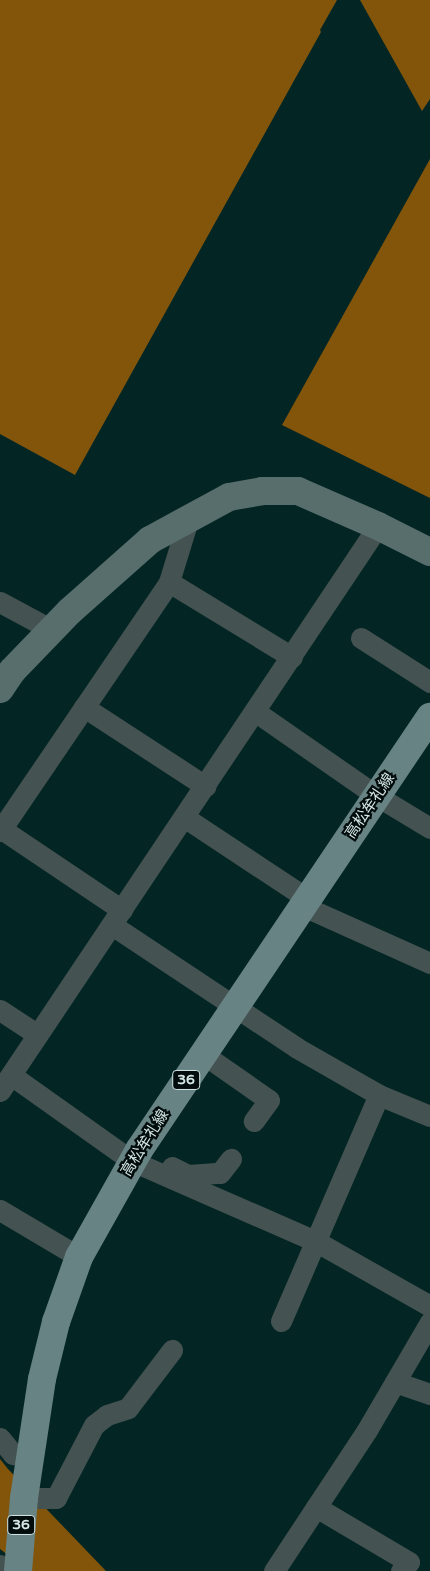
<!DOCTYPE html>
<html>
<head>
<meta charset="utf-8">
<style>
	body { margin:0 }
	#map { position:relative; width:430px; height:1571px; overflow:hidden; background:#032625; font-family:"Varela Round","Noto Sans JP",sans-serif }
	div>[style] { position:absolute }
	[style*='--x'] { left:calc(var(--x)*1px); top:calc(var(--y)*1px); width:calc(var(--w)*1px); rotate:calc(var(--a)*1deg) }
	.water>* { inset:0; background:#83550b }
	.street>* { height:21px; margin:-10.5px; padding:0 10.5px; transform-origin:10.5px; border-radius:10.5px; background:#445251 }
	.secondary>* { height:28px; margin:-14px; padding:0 14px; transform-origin:14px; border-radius:14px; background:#586e6d }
	.primary>* { height:28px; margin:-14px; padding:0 14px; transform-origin:14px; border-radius:14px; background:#678383 }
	span { translate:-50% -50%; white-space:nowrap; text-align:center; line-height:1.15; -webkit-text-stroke:4.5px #020c0c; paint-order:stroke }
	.shield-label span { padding:1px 4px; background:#020c0c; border:1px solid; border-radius:4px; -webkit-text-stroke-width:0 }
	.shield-label { font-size:14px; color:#d6e8e7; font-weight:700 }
	.street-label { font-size:15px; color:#d6e8e7 }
</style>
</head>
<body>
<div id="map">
	<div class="water">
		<i style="clip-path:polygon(0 0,337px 0,320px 30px,321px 32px,75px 475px,0 434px)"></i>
		<i style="clip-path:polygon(360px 0,430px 0,430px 99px,422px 111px)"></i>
		<i style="clip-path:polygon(430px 159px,430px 498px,282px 425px)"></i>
		<i style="clip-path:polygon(0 1459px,8px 1469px,106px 1571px,29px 1571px,0 1549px)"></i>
	</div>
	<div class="street">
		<i style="--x:169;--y:582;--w:144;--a:31.4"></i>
		<i style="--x:0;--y:602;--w:59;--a:28.3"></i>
		<i style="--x:361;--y:638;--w:82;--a:32.5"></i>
		<i style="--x:84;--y:707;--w:145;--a:33.1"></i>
		<i style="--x:256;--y:712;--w:147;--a:34.8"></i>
		<i style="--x:377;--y:796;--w:62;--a:31.1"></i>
		<i style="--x:184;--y:817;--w:149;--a:33.5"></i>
		<i style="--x:0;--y:828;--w:147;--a:33.9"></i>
		<i style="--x:0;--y:831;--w:301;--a:-55.8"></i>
		<i style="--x:169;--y:582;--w:65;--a:-73"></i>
		<i style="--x:303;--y:906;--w:139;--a:24.2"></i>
		<i style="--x:112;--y:925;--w:222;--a:33.6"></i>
		<i style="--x:297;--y:1048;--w:95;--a:29.8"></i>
		<i style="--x:379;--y:1095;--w:55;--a:22.4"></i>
		<i style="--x:0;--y:1010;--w:45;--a:33.3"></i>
		<i style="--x:203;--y:1054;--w:80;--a:34.9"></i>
		<i style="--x:269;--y:1100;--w:26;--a:126"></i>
		<i style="--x:11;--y:1075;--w:148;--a:35.4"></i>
		<i style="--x:132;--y:1161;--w:202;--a:23.6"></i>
		<i style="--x:317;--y:1242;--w:130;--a:29.5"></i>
		<i style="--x:0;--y:1091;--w:680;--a:-56.22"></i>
		<i style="--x:172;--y:1167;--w:18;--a:27"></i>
		<i style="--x:188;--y:1175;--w:32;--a:-4"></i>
		<i style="--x:220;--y:1173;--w:18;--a:-52"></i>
		<i style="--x:0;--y:1210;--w:92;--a:30.7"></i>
		<i style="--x:281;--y:1321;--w:246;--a:-66.6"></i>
		<i style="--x:395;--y:1382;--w:37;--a:19"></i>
		<i style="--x:0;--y:1438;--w:21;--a:51"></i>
		<i style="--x:13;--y:1454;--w:17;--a:10"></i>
		<i style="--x:24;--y:1498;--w:32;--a:0"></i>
		<i style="--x:56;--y:1498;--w:82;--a:-62.5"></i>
		<i style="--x:94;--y:1425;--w:16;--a:-38"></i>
		<i style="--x:107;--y:1415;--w:22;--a:-18"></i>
		<i style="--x:128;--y:1408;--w:73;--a:-52.8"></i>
		<i style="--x:316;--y:1507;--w:108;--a:30.6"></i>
		<i style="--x:409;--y:1562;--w:12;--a:132"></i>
		<i style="--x:0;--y:1565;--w:9;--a:41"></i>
		<i style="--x:274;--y:1571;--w:169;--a:-56.6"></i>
		<i style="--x:367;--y:1430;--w:125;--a:-59.7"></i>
	</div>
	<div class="secondary">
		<i style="--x:0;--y:689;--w:22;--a:-56"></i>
		<i style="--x:12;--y:671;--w:83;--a:-46"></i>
		<i style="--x:70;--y:611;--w:107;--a:-41.6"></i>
		<i style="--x:150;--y:540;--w:90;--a:-28.6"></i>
		<i style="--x:229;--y:497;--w:34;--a:-10"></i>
		<i style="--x:262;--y:491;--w:36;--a:0"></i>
		<i style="--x:298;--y:491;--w:87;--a:23.6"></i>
		<i style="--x:378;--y:526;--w:58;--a:26.6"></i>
	</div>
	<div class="primary">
		<i style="--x:18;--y:1571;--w:73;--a:-85.3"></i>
		<i style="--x:24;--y:1498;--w:120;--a:-81.4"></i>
		<i style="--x:42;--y:1379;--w:59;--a:-76.2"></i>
		<i style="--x:56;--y:1322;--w:69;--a:-70.5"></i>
		<i style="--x:79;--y:1257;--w:123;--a:-60.7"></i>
		<i style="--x:139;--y:1150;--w:522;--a:-56.1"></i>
	</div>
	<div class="shield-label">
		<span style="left:186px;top:1080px">36</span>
		<span style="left:21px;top:1525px">36</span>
	</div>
	<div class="street-label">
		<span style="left:370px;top:806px;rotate:-56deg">高松牟礼線</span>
		<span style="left:145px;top:1143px;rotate:-58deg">高松牟礼線</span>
	</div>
</div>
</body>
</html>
